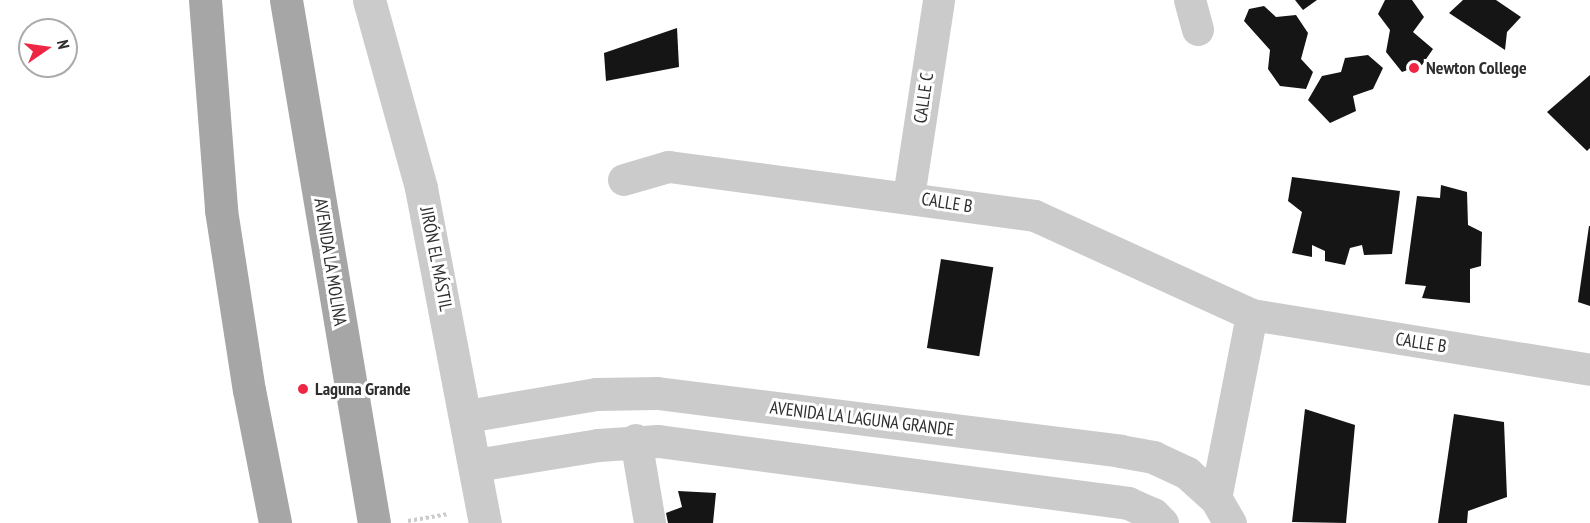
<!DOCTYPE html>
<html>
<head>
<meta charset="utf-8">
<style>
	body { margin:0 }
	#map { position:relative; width:1590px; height:523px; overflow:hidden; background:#fff; font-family:"PT Sans Narrow",sans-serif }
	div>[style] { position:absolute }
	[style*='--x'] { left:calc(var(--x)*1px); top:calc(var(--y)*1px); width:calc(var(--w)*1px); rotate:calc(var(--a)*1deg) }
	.building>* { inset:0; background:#151515; transform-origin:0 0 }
	.path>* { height:4px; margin-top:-2px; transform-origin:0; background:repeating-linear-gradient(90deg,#cbcbcb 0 3px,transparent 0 6px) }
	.minor>* { height:32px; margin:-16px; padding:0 16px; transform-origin:16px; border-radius:16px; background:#cbcbcb }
	.tertiary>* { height:33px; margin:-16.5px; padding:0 16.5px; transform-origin:16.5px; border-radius:16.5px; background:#cbcbcb }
	.primary>* { height:33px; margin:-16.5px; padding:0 16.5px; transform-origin:16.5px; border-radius:16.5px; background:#a6a6a6 }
	.dots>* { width:16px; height:16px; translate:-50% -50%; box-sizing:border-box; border:3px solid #fff; border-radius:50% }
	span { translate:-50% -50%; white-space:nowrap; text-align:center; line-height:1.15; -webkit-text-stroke:6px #fff; paint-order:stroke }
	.poi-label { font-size:18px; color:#2e2e2e; font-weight:700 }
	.left { translate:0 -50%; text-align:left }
	.street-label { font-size:18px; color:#2e2e2e }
	.north { position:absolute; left:18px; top:18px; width:60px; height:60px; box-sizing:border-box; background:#fff; border:2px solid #ababab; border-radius:50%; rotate:77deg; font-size:16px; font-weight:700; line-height:24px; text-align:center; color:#2e2e2e }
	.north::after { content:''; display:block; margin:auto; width:21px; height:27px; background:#ef2544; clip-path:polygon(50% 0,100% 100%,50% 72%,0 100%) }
</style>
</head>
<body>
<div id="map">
	<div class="building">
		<i style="clip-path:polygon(1295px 0,1317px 0,1303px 10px)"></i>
		<i style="clip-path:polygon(1385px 0,1412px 0,1424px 17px,1413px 32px,1433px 49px,1422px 65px,1402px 72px,1386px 52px,1390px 30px,1378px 14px)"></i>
		<i style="clip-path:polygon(1463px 0,1496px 0,1521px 17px,1507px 32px,1505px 50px,1449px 13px)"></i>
		<i style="clip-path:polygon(1264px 6px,1276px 17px,1296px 15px,1308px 33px,1301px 59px,1313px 72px,1306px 89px,1280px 86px,1268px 69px,1270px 50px,1244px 21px,1249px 9px)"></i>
		<i style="clip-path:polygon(677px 28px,679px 67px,606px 81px,604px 53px)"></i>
		<i style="clip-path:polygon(1368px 55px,1383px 68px,1373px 89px,1353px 96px,1356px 111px,1330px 123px,1308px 100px,1322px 76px,1341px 72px,1345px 58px)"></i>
		<i style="clip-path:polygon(1590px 75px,1590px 148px,1587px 151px,1547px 112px)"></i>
		<i style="clip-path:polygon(1292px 177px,1400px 191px,1392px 254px,1364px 255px,1362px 245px,1350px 248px,1345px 265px,1325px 261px,1325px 251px,1312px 245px,1312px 257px,1292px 253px,1302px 212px,1288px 201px)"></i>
		<i style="clip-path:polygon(1441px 185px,1467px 192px,1468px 225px,1482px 232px,1481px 266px,1470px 269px,1470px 303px,1422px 298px,1426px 286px,1405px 284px,1417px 196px,1440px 198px)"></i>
		<i style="clip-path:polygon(1589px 226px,1590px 226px,1590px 306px,1578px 302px)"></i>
		<i style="left:941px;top:259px;width:53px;height:90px;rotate:9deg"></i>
		<i style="clip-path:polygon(1305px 409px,1355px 425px,1346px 523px,1292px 522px)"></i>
		<i style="clip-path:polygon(1454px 414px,1504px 422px,1507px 497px,1468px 511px,1467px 523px,1438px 523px)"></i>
		<i style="clip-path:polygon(678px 491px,716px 493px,713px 523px,668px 523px,666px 513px,682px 507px)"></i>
	</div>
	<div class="path">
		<i style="--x:408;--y:521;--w:41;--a:-9.9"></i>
	</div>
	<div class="minor">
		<i style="--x:1190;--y:0;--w:31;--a:75"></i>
		<i style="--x:624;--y:180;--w:47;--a:-16.1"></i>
		<i style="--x:669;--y:167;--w:369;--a:7.6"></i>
		<i style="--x:1035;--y:216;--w:239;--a:24.5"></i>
		<i style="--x:1252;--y:315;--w:342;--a:9.2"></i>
		<i style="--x:909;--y:197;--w:199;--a:-81.3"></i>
		<i style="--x:636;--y:440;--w:84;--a:80.4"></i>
		<i style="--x:1216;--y:499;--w:187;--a:-78.9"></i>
	</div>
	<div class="tertiary">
		<i style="--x:369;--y:0;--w:195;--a:74.5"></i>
		<i style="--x:421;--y:188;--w:341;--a:79.2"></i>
		<i style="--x:467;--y:416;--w:131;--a:-9.7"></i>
		<i style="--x:596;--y:394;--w:61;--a:-0.9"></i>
		<i style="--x:657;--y:393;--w:467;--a:7.1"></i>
		<i style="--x:1120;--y:451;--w:34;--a:10"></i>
		<i style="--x:1153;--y:457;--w:38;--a:25"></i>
		<i style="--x:1187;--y:473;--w:39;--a:42"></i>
		<i style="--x:1216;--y:499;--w:28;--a:60"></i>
		<i style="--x:476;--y:465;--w:124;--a:-9.3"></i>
		<i style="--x:598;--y:445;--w:60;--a:-3.8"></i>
		<i style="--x:658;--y:441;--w:474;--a:7.5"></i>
		<i style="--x:1128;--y:503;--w:27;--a:24"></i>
		<i style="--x:1153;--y:514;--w:13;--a:45"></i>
	</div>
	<div class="primary">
		<i style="--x:205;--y:0;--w:211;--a:85.6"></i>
		<i style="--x:221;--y:210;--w:182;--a:81.2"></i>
		<i style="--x:249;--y:390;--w:136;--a:78.9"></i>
		<i style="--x:286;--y:0;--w:530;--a:80.45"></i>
	</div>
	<div class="dots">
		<i style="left:1414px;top:68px;background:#ef2544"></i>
		<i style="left:303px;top:389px;background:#ef2544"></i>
	</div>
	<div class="poi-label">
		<span class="left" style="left:1426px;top:68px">Newton College</span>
		<span class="left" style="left:315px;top:389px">Laguna Grande</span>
	</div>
	<div class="street-label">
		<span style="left:924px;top:98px;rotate:-82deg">CALLE C</span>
		<span style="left:947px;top:203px;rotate:9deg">CALLE B</span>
		<span style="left:436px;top:259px;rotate:79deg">JIRÓN EL MÁSTIL</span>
		<span style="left:330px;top:262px;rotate:81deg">AVENIDA LA MOLINA</span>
		<span style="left:1421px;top:343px;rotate:9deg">CALLE B</span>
		<span style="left:862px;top:419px;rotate:7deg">AVENIDA LA LAGUNA GRANDE</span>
	</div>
	<div class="north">N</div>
</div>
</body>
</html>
